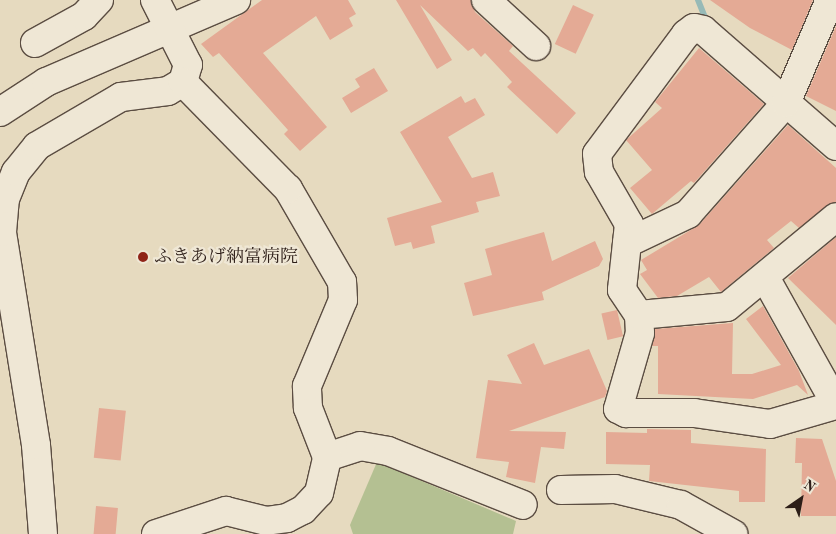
<!DOCTYPE html>
<html>
<head>
<meta charset="utf-8">
<style>
	body { margin:0 }
	#map { position:relative; width:836px; height:534px; overflow:hidden; background:#e6dabf; font-family:"Old Standard TT","Noto Serif JP",serif }
	div>[style] { position:absolute }
	[style*='--x'] { left:calc(var(--x)*1px); top:calc(var(--y)*1px); width:calc(var(--w)*1px); rotate:calc(var(--a)*1deg) }
	.green>* { inset:0; background:#b4c092 }
	.stream>* { height:6px; margin:-3px; padding:0 3px; transform-origin:3px; border-radius:3px; background:#97bab7 }
	.building>* { inset:0; background:#e4aa95; transform-origin:0 0 }
	.roads { filter:drop-shadow(1px 0 #5b4d42) drop-shadow(-1px 0 #5b4d42) drop-shadow(0 1px #5b4d42) drop-shadow(0 -1px #5b4d42) }
	.minor>* { height:28px; margin:-14px; padding:0 14px; transform-origin:14px; border-radius:14px; background:#efe7d5 }
	.dots>* { width:14px; height:14px; translate:-50% -50%; box-sizing:border-box; border:2px solid #efe7d5; border-radius:50% }
	span { translate:-50% -50%; white-space:nowrap; text-align:center; line-height:1.15; -webkit-text-stroke:4.5px #efe7d5; paint-order:stroke }
	.poi-label { font-size:18px; color:#2d1e18 }
	.left { translate:0 -50%; text-align:left }
	.north { position:absolute; left:776px; top:474px; width:50px; height:50px; -webkit-text-stroke:4px #efe7d5; paint-order:stroke; rotate:33deg; font-size:14px; font-weight:700; line-height:20px; text-align:center; color:#2d1e18 }
	.north::after { content:''; display:block; margin:auto; width:18px; height:22px; background:#2d1e18; clip-path:polygon(50% 0,100% 100%,50% 72%,0 100%) }
</style>
</head>
<body>
<div id="map">
	<div class="green">
		<i style="clip-path:polygon(377px 462px,516px 521px,513px 534px,353px 534px,350px 525px)"></i>
	</div>
	<div class="stream">
		<i style="--x:698;--y:0;--w:24;--a:68"></i>
	</div>
	<div class="building">
		<i style="clip-path:polygon(262px 0,348px 0,356px 14px,349px 18px,353px 26px,330px 40px,316px 16px,263px 53px,327px 127px,300px 151px,284px 134px,288px 130px,219px 53px,213px 57px,201px 44px)"></i>
		<i style="clip-path:polygon(396px 0,471px 0,475px 12px,513px 46px,509px 51px,576px 113px,557px 134px,507px 87px,512px 82px,485px 53px,481px 57px,473px 48px,468px 51px,420px 5px,452px 60px,437px 69px)"></i>
		<i style="clip-path:polygon(710px 0,813px 0,792px 50px,750px 28px)"></i>
		<i style="left:573px;top:5px;width:23px;height:43px;rotate:25deg"></i>
		<i style="clip-path:polygon(836px 26px,836px 111px,806px 96px)"></i>
		<i style="clip-path:polygon(699px 48px,764px 104px,694px 183px,691px 181px,652px 214px,630px 188px,652px 170px,626px 140px,662px 108px,655px 102px)"></i>
		<i style="clip-path:polygon(374px 68px,388px 91px,351px 113px,342px 98px,360px 87px,355px 79px)"></i>
		<i style="clip-path:polygon(461px 96px,465px 103px,475px 98px,485px 115px,448px 137px,472px 178px,493px 172px,500px 196px,476px 202px,479px 212px,431px 226px,435px 243px,413px 249px,411px 242px,395px 246px,387px 218px,442px 202px,400px 132px)"></i>
		<i style="clip-path:polygon(788px 125px,836px 168px,836px 202px,799px 228px,791px 221px,767px 240px,774px 248px,721px 292px,709px 277px,677px 296px,658px 298px,640px 274px,647px 270px,641px 260px,699px 225px)"></i>
		<i style="clip-path:polygon(544px 232px,552px 261px,595px 241px,603px 259px,599px 266px,542px 292px,544px 300px,473px 316px,464px 283px,492px 275px,485px 249px)"></i>
		<i style="clip-path:polygon(836px 237px,836px 325px,788px 278px)"></i>
		<i style="clip-path:polygon(763px 306px,799px 371px,808px 395px,797px 385px,753px 399px,658px 394px,658px 346px,652px 346px,655px 329px,733px 323px,732px 374px,752px 374px,781px 365px,746px 319px)"></i>
		<i style="left:617px;top:310px;width:27px;height:16px;rotate:77deg"></i>
		<i style="clip-path:polygon(534px 343px,544px 365px,589px 349px,607px 391px,605px 397px,509px 431px,566px 432px,564px 449px,541px 447px,535px 483px,506px 477px,509px 462px,476px 458px,488px 380px,522px 384px,507px 355px)"></i>
		<i style="left:99px;top:408px;width:27px;height:50px;rotate:6deg"></i>
		<i style="clip-path:polygon(647px 429px,691px 430px,691px 443px,766px 449px,765px 502px,739px 502px,739px 491px,649px 481px,650px 465px,606px 464px,606px 432px,647px 433px)"></i>
		<i style="clip-path:polygon(796px 438px,822px 439px,836px 481px,836px 516px,801px 516px,802px 463px,795px 463px)"></i>
		<i style="left:96px;top:506px;width:22px;height:28px;rotate:5deg"></i>
	</div>
	<div class="roads">
		<div class="minor">
			<i style="--x:486;--y:0;--w:68;--a:42.6"></i>
			<i style="--x:35;--y:43;--w:56;--a:-28.9"></i>
			<i style="--x:84;--y:16;--w:22;--a:-47"></i>
			<i style="--x:0;--y:112;--w:55;--a:-33.1"></i>
			<i style="--x:46;--y:82;--w:207;--a:-23.3"></i>
			<i style="--x:836;--y:146;--w:176;--a:-138.9"></i>
			<i style="--x:703;--y:30;--w:9;--a:-167"></i>
			<i style="--x:694;--y:28;--w:10;--a:143"></i>
			<i style="--x:686;--y:34;--w:149;--a:126.6"></i>
			<i style="--x:597;--y:154;--w:18;--a:84"></i>
			<i style="--x:599;--y:172;--w:60;--a:60"></i>
			<i style="--x:629;--y:224;--w:66;--a:96.1"></i>
			<i style="--x:622;--y:290;--w:30;--a:56"></i>
			<i style="--x:639;--y:315;--w:18;--a:87"></i>
			<i style="--x:640;--y:333;--w:79;--a:106.1"></i>
			<i style="--x:618;--y:409;--w:9;--a:27"></i>
			<i style="--x:626;--y:413;--w:68;--a:0"></i>
			<i style="--x:694;--y:413;--w:77;--a:8.2"></i>
			<i style="--x:770;--y:424;--w:69;--a:-16.1"></i>
			<i style="--x:627;--y:243;--w:68;--a:-25.4"></i>
			<i style="--x:688;--y:214;--w:148;--a:-48.6"></i>
			<i style="--x:786;--y:103;--w:112;--a:-66.9"></i>
			<i style="--x:766;--y:279;--w:143;--a:60.8"></i>
			<i style="--x:639;--y:315;--w:88;--a:-5.2"></i>
			<i style="--x:727;--y:307;--w:141;--a:-39.5"></i>
			<i style="--x:327;--y:457;--w:35;--a:-18"></i>
			<i style="--x:360;--y:446;--w:28;--a:10"></i>
			<i style="--x:388;--y:451;--w:145;--a:21.8"></i>
			<i style="--x:561;--y:490;--w:54;--a:-1.1"></i>
			<i style="--x:615;--y:489;--w:68;--a:13.6"></i>
			<i style="--x:681;--y:505;--w:60;--a:29.1"></i>
			<i style="--x:43;--y:534;--w:89;--a:-94.5"></i>
			<i style="--x:36;--y:445;--w:216;--a:-99.1"></i>
			<i style="--x:2;--y:232;--w:33;--a:-85"></i>
			<i style="--x:5;--y:199;--w:29;--a:-68"></i>
			<i style="--x:16;--y:172;--w:33;--a:-51"></i>
			<i style="--x:37;--y:146;--w:97;--a:-30.3"></i>
			<i style="--x:121;--y:97;--w:47;--a:-7.3"></i>
			<i style="--x:168;--y:91;--w:17;--a:-31"></i>
			<i style="--x:183;--y:82;--w:18;--a:-74"></i>
			<i style="--x:188;--y:65;--w:73;--a:-116.9"></i>
			<i style="--x:156;--y:534;--w:74;--a:-18.2"></i>
			<i style="--x:226;--y:511;--w:41;--a:14"></i>
			<i style="--x:266;--y:521;--w:21;--a:-8"></i>
			<i style="--x:287;--y:518;--w:18;--a:-27"></i>
			<i style="--x:303;--y:510;--w:23;--a:-47"></i>
			<i style="--x:319;--y:493;--w:37;--a:-77"></i>
			<i style="--x:327;--y:457;--w:53;--a:-111.2"></i>
			<i style="--x:308;--y:408;--w:22;--a:-93"></i>
			<i style="--x:307;--y:386;--w:93;--a:-67.3"></i>
			<i style="--x:343;--y:300;--w:18;--a:-93"></i>
			<i style="--x:342;--y:282;--w:108;--a:-120.1"></i>
			<i style="--x:288;--y:189;--w:150;--a:-134.5"></i>
		</div>
	</div>
	<div class="dots">
		<i style="left:143px;top:257px;background:#8f2418"></i>
	</div>
	<div class="poi-label">
		<span class="left" style="left:154px;top:257px">ふきあげ納富病院</span>
	</div>
	<div class="north">N</div>
</div>
</body>
</html>
